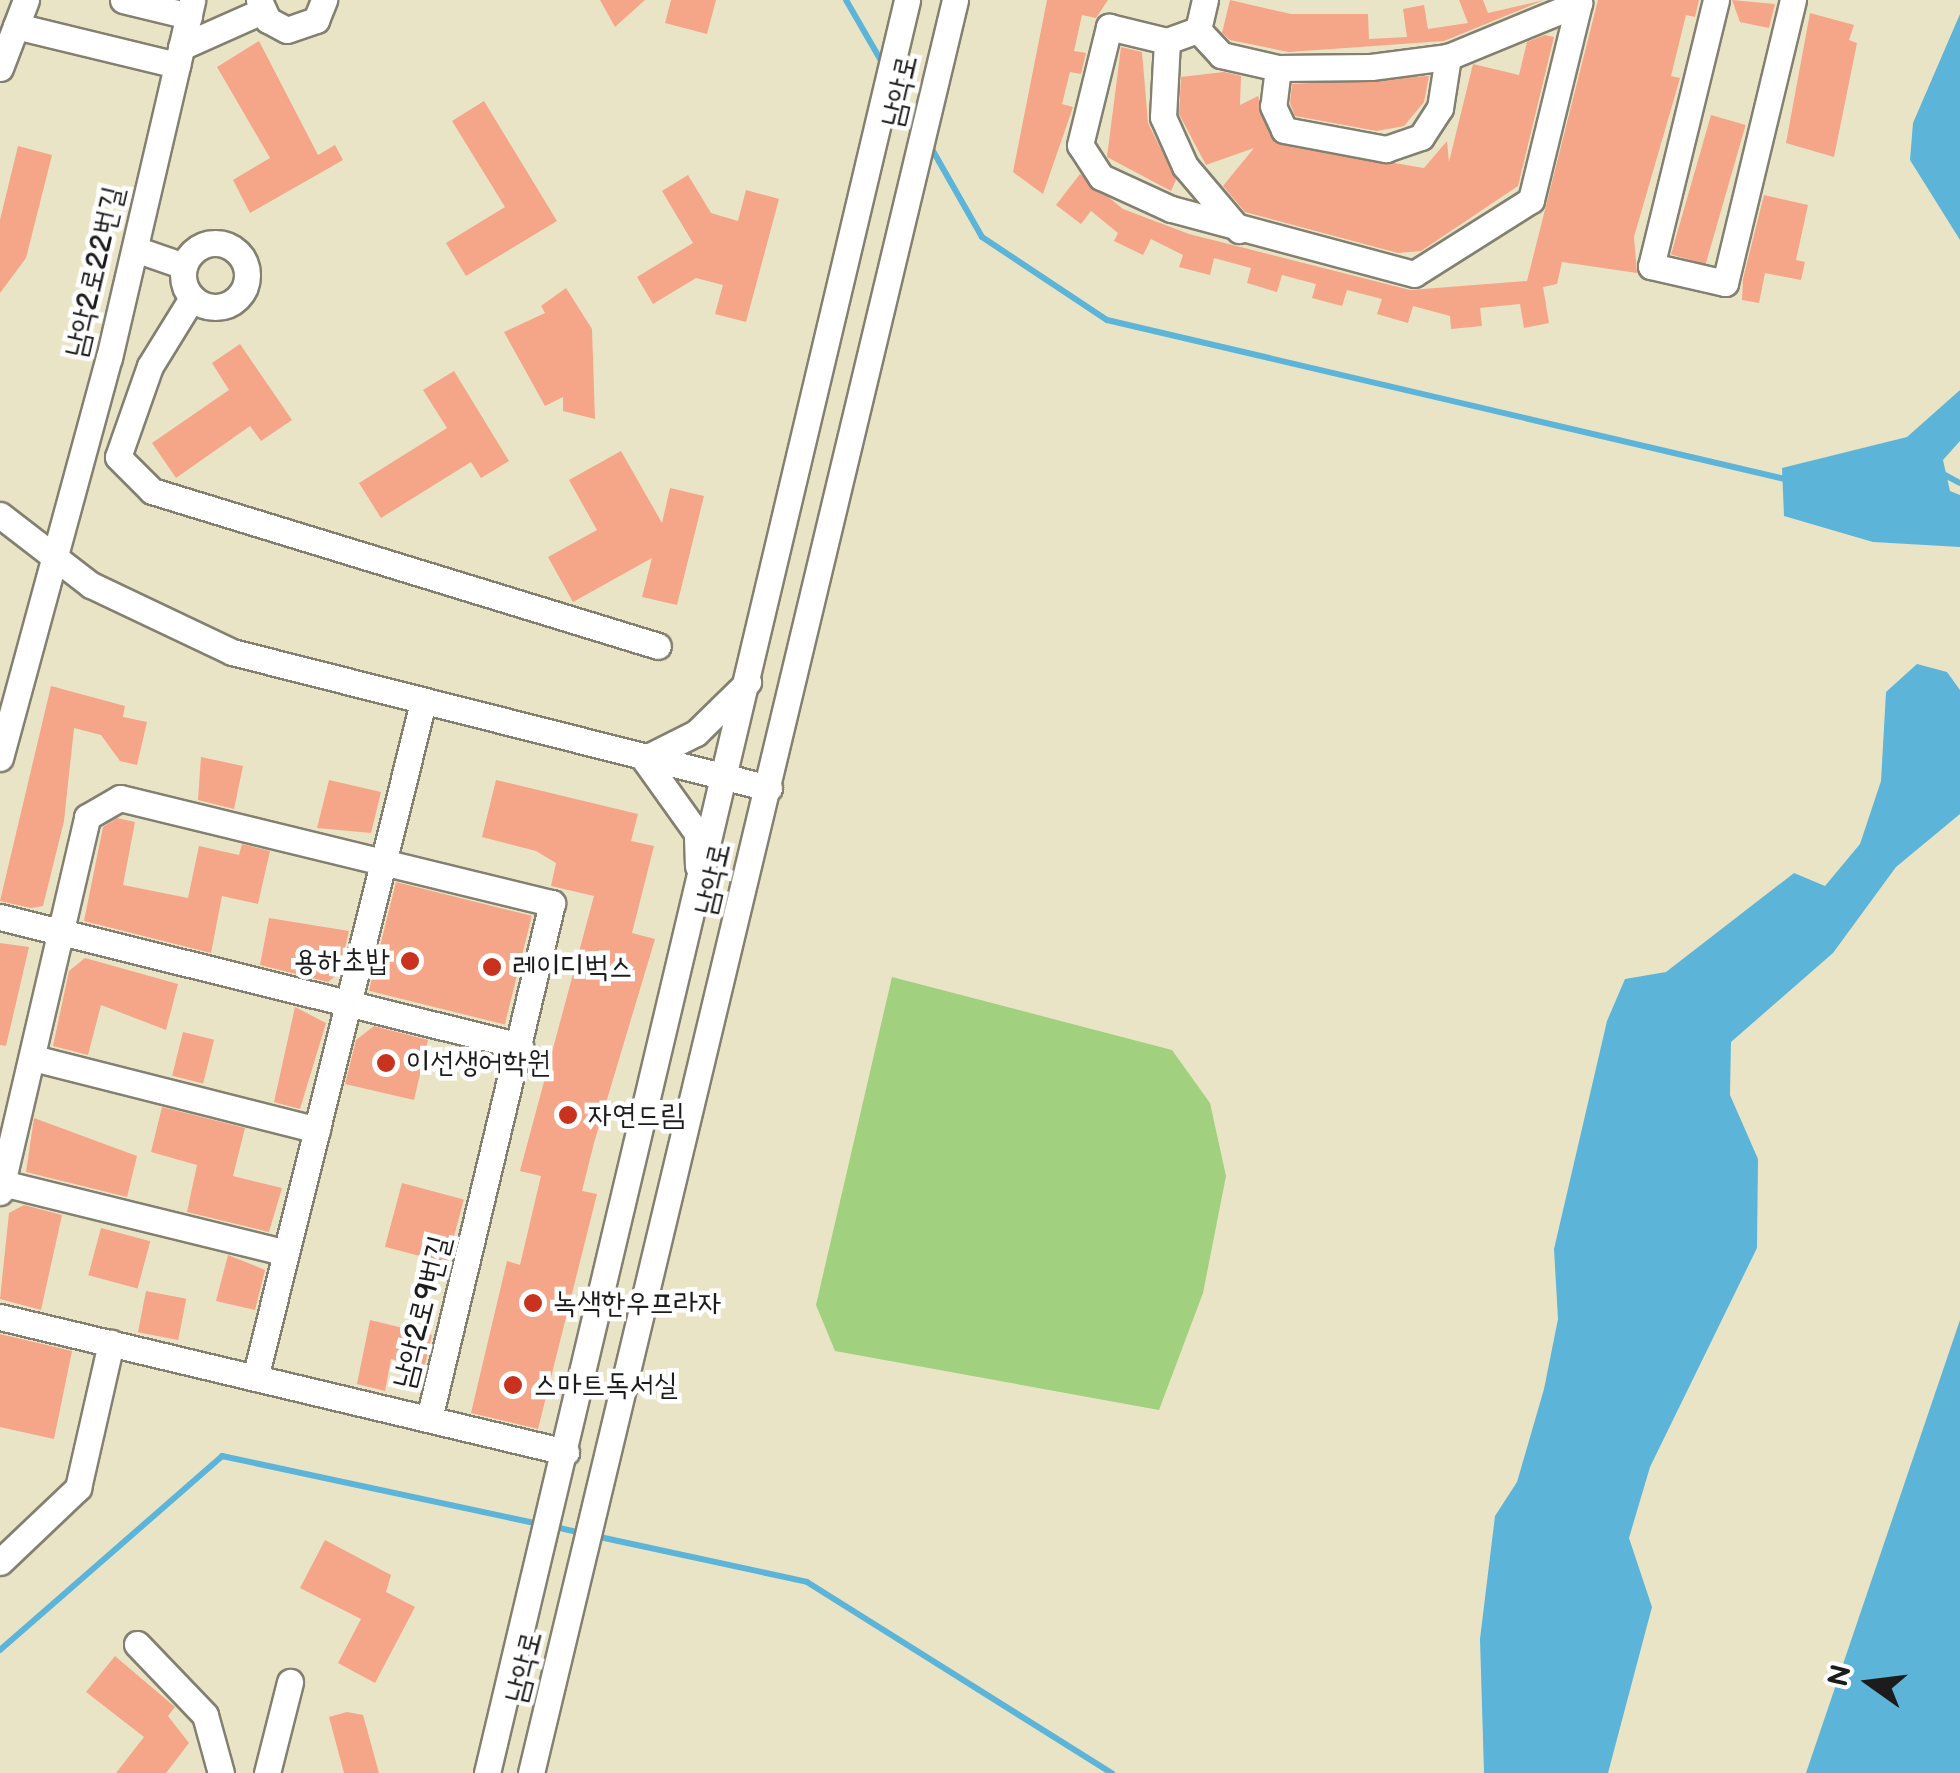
<!DOCTYPE html>
<html>
<head>
<meta charset="utf-8">
<style>
	body { margin:0 }
	#map { position:relative; width:1960px; height:1773px; overflow:hidden; background:#eae4c6; font-family:"Balsamiq Sans","Poor Story",sans-serif }
	div>[style] { position:absolute }
	[style*='--x'] { left:calc(var(--x)*1px); top:calc(var(--y)*1px); width:calc(var(--w)*1px); rotate:calc(var(--a)*1deg) }
	.green>* { inset:0; background:#a1d07e }
	.water>* { inset:0; background:#5cb4d9 }
	.stream>* { height:6px; margin:-3px; padding:0 3px; transform-origin:3px; border-radius:3px; background:#5cb4d9 }
	.building>* { inset:0; background:#f5a588; transform-origin:0 0 }
	.roads { filter:drop-shadow(2px 0 #838071) drop-shadow(-2px 0 #838071) drop-shadow(0 2px #838071) drop-shadow(0 -2px #838071) }
	.minor>* { height:25px; margin:-12.5px; padding:0 12.5px; transform-origin:12.5px; border-radius:12.5px; background:#fff }
	.minor>.ring { margin:-12.5px; padding:0; box-sizing:content-box; background:none; border:25px solid #fff; border-radius:50% }
	.dots>* { width:28px; height:28px; translate:-50% -50%; box-sizing:border-box; border:5px solid #fff; border-radius:50% }
	span { translate:-50% -50%; white-space:nowrap; text-align:center; line-height:1.15; -webkit-text-stroke:9px #fff; paint-order:stroke }
	.street-label { font-size:30px; color:#1c1c1c }
	.poi-label { font-size:30px; color:#1c1c1c }
	.right { translate:-100% -50%; text-align:right }
	.left { translate:0 -50%; text-align:left }
	.north { position:absolute; left:1820px; top:1633px; width:100px; height:100px; -webkit-text-stroke:8px #fff; paint-order:stroke; rotate:284deg; font-size:28px; font-weight:700; line-height:40px; text-align:center; color:#1c1c1c }
	.north::after { content:''; display:block; margin:auto; width:35px; height:45px; background:#1c1c1c; clip-path:polygon(50% 0,100% 100%,50% 72%,0 100%) }
</style>
</head>
<body>
<div id="map">
	<div class="green">
		<i style="clip-path:polygon(892px 977px,1172px 1050px,1210px 1103px,1226px 1176px,1203px 1293px,1159px 1410px,835px 1351px,816px 1305px)"></i>
	</div>
	<div class="water">
		<i style="clip-path:polygon(1960px 14px,1960px 240px,1910px 160px,1913px 123px)"></i>
		<i style="clip-path:polygon(1960px 390px,1960px 441px,1943px 460px,1950px 491px,1960px 495px,1960px 547px,1873px 542px,1784px 516px,1782px 468px,1907px 437px)"></i>
		<i style="clip-path:polygon(1917px 664px,1947px 672px,1960px 690px,1960px 814px,1896px 867px,1833px 953px,1731px 1042px,1730px 1095px,1758px 1159px,1757px 1248px,1650px 1467px,1629px 1538px,1652px 1607px,1608px 1773px,1484px 1773px,1480px 1639px,1495px 1516px,1517px 1482px,1544px 1389px,1558px 1319px,1554px 1249px,1607px 1021px,1625px 979px,1666px 972px,1794px 873px,1825px 886px,1860px 844px,1881px 781px,1886px 692px)"></i>
		<i style="clip-path:polygon(1960px 1320px,1960px 1773px,1806px 1773px)"></i>
	</div>
	<div class="stream">
		<i style="--x:846;--y:0;--w:74;--a:60"></i>
		<i style="--x:894;--y:83;--w:48;--a:60.3"></i>
		<i style="--x:929;--y:144;--w:107;--a:60.3"></i>
		<i style="--x:982;--y:237;--w:150;--a:33.6"></i>
		<i style="--x:1107;--y:320;--w:701;--a:13.2"></i>
		<i style="--x:1943;--y:474;--w:19;--a:28"></i>
		<i style="--x:551;--y:1526;--w:32;--a:13"></i>
		<i style="--x:595;--y:1536;--w:217;--a:12.2"></i>
		<i style="--x:807;--y:1582;--w:360;--a:32.1"></i>
		<i style="--x:0;--y:1650;--w:295;--a:-41.1"></i>
		<i style="--x:222;--y:1456;--w:323;--a:12.1"></i>
	</div>
	<div class="building">
		<i style="clip-path:polygon(600px 0,645px 0,615px 27px)"></i>
		<i style="clip-path:polygon(671px 0,716px 0,707px 34px,665px 23px)"></i>
		<i style="clip-path:polygon(1047px 0,1108px 0,1096px 18px,1082px 15px,1074px 51px,1086px 53px,1081px 74px,1070px 72px,1062px 104px,1073px 107px,1043px 194px,1013px 172px)"></i>
		<i style="clip-path:polygon(1230px 0,1291px 14px,1368px 14px,1369px 39px,1407px 37px,1403px 9px,1424px 5px,1428px 29px,1468px 23px,1459px 0,1483px 0,1488px 13px,1544px 0,1444px 41px,1289px 52px,1230px 40px,1222px 33px)"></i>
		<i style="clip-path:polygon(1598px 0,1699px 0,1695px 17px,1686px 15px,1671px 76px,1680px 78px,1634px 237px,1637px 273px,1562px 262px,1557px 284px,1543px 287px,1549px 323px,1524px 328px,1520px 304px,1480px 308px,1482px 326px,1451px 329px,1450px 316px,1413px 306px,1408px 323px,1377px 314px,1382px 299px,1347px 290px,1342px 306px,1312px 298px,1316px 284px,1282px 275px,1277px 292px,1247px 283px,1251px 268px,1214px 258px,1210px 275px,1179px 267px,1183px 255px,1151px 239px,1143px 255px,1114px 241px,1118px 233px,1091px 211px,1081px 224px,1056px 205px,1080px 174px,1123px 209px,1189px 234px,1410px 290px,1527px 281px)"></i>
		<i style="clip-path:polygon(1732px 0,1775px 4px,1769px 28px,1740px 22px)"></i>
		<i style="clip-path:polygon(1810px 13px,1854px 25px,1849px 40px,1857px 43px,1834px 157px,1786px 143px)"></i>
		<i style="clip-path:polygon(1545px 35px,1554px 37px,1518px 186px,1421px 251px,1398px 253px,1245px 212px,1223px 186px,1254px 148px,1206px 165px,1179px 114px,1181px 77px,1224px 72px,1241px 76px,1240px 105px,1258px 96px,1275px 143px,1424px 168px,1447px 141px,1449px 162px,1473px 64px,1519px 75px,1527px 42px)"></i>
		<i style="clip-path:polygon(259px 41px,318px 155px,335px 145px,343px 160px,250px 213px,233px 180px,270px 158px,217px 67px)"></i>
		<i style="clip-path:polygon(1121px 47px,1142px 52px,1148px 123px,1176px 180px,1171px 191px,1107px 157px)"></i>
		<i style="clip-path:polygon(1429px 76px,1424px 102px,1404px 126px,1377px 131px,1295px 116px,1290px 103px,1292px 84px)"></i>
		<i style="clip-path:polygon(484px 101px,557px 221px,466px 276px,446px 243px,505px 207px,452px 121px)"></i>
		<i style="left:1711px;top:115px;width:36px;height:145px;rotate:16deg"></i>
		<i style="clip-path:polygon(18px 146px,52px 155px,26px 258px,0 293px,0 220px)"></i>
		<i style="clip-path:polygon(688px 175px,711px 213px,738px 221px,746px 190px,779px 199px,746px 322px,715px 314px,723px 285px,696px 278px,653px 304px,637px 277px,693px 243px,662px 191px)"></i>
		<i style="clip-path:polygon(1764px 195px,1808px 205px,1796px 260px,1805px 262px,1801px 280px,1765px 273px,1759px 303px,1742px 300px,1743px 279px)"></i>
		<i style="clip-path:polygon(566px 288px,592px 329px,595px 419px,563px 411px,563px 397px,545px 406px,504px 332px,545px 313px,541px 306px)"></i>
		<i style="clip-path:polygon(240px 344px,292px 420px,261px 441px,250px 426px,176px 478px,152px 443px,229px 390px,212px 363px)"></i>
		<i style="clip-path:polygon(454px 371px,509px 461px,481px 478px,471px 462px,381px 518px,359px 483px,447px 428px,423px 390px)"></i>
		<i style="clip-path:polygon(621px 451px,662px 523px,670px 488px,704px 496px,677px 605px,642px 597px,652px 558px,573px 602px,548px 557px,597px 530px,569px 480px)"></i>
		<i style="clip-path:polygon(51px 686px,125px 706px,123px 717px,147px 722px,137px 765px,120px 761px,101px 735px,74px 728px,64px 821px,43px 906px,31px 908px,0 901px)"></i>
		<i style="clip-path:polygon(201px 757px,243px 766px,234px 809px,198px 800px)"></i>
		<i style="clip-path:polygon(329px 780px,381px 792px,371px 833px,317px 828px)"></i>
		<i style="clip-path:polygon(496px 780px,638px 814px,631px 841px,654px 846px,632px 933px,655px 939px,594px 1143px,582px 1191px,597px 1194px,538px 1429px,471px 1413px,507px 1261px,520px 1265px,541px 1176px,520px 1171px,594px 896px,551px 886px,556px 863px,536px 851px,482px 837px)"></i>
		<i style="clip-path:polygon(117px 818px,135px 822px,123px 885px,188px 898px,199px 846px,239px 855px,242px 844px,270px 851px,258px 904px,222px 896px,211px 953px,84px 921px,103px 827px)"></i>
		<i style="left:396px;top:882px;width:140px;height:112px;rotate:14deg"></i>
		<i style="clip-path:polygon(269px 918px,349px 931px,339px 973px,328px 982px,260px 965px)"></i>
		<i style="clip-path:polygon(0 943px,29px 947px,6px 1046px,0 1045px)"></i>
		<i style="clip-path:polygon(85px 958px,178px 984px,166px 1030px,101px 1005px,88px 1055px,53px 1046px,69px 971px)"></i>
		<i style="clip-path:polygon(295px 1007px,326px 1023px,300px 1109px,274px 1102px)"></i>
		<i style="clip-path:polygon(374px 1026px,428px 1040px,414px 1100px,345px 1084px,356px 1040px)"></i>
		<i style="left:183px;top:1032px;width:32px;height:45px;rotate:14deg"></i>
		<i style="clip-path:polygon(162px 1107px,245px 1128px,233px 1176px,282px 1188px,269px 1232px,187px 1212px,197px 1165px,151px 1152px)"></i>
		<i style="clip-path:polygon(34px 1118px,137px 1156px,127px 1197px,26px 1172px)"></i>
		<i style="left:402px;top:1183px;width:64px;height:66px;rotate:15deg"></i>
		<i style="clip-path:polygon(24px 1205px,62px 1215px,41px 1310px,0 1299px,9px 1213px)"></i>
		<i style="left:101px;top:1228px;width:51px;height:49px;rotate:15deg"></i>
		<i style="clip-path:polygon(228px 1255px,265px 1270px,255px 1310px,216px 1301px)"></i>
		<i style="left:146px;top:1291px;width:41px;height:42px;rotate:11deg"></i>
		<i style="clip-path:polygon(370px 1320px,432px 1335px,424px 1368px,391px 1359px,385px 1391px,357px 1384px)"></i>
		<i style="clip-path:polygon(0 1334px,72px 1351px,54px 1439px,0 1427px)"></i>
		<i style="clip-path:polygon(325px 1540px,391px 1575px,386px 1592px,415px 1607px,375px 1683px,338px 1663px,361px 1619px,300px 1588px)"></i>
		<i style="clip-path:polygon(115px 1656px,175px 1707px,168px 1716px,189px 1743px,166px 1773px,116px 1773px,144px 1737px,86px 1692px)"></i>
		<i style="clip-path:polygon(347px 1712px,363px 1715px,379px 1773px,344px 1773px,329px 1717px)"></i>
	</div>
	<div class="roads">
		<div class="minor">
			<i style="--x:123;--y:0;--w:68;--a:13.6"></i>
			<i style="--x:259;--y:0;--w:22;--a:66"></i>
			<i style="--x:268;--y:20;--w:21;--a:28"></i>
			<i style="--x:287;--y:30;--w:31;--a:-19"></i>
			<i style="--x:316;--y:20;--w:22;--a:-68"></i>
			<i style="--x:1716;--y:0;--w:274;--a:103.7"></i>
			<i style="--x:1651;--y:266;--w:76;--a:12.9"></i>
			<i style="--x:1725;--y:283;--w:291;--a:-76.5"></i>
			<i style="--x:16;--y:26;--w:166;--a:13.6"></i>
			<i style="--x:1198;--y:30;--w:34;--a:47"></i>
			<i style="--x:1221;--y:55;--w:58;--a:12.8"></i>
			<i style="--x:1278;--y:68;--w:93;--a:-0.6"></i>
			<i style="--x:1371;--y:67;--w:78;--a:-7.4"></i>
			<i style="--x:1448;--y:57;--w:142;--a:-22.4"></i>
			<i style="--x:1579;--y:3;--w:203;--a:103.7"></i>
			<i style="--x:1531;--y:200;--w:138;--a:147.7"></i>
			<i style="--x:1414;--y:274;--w:252;--a:-165"></i>
			<i style="--x:1171;--y:209;--w:77;--a:-155.4"></i>
			<i style="--x:1101;--y:177;--w:38;--a:-123"></i>
			<i style="--x:1080;--y:145;--w:122;--a:-76.2"></i>
			<i style="--x:1109;--y:27;--w:60;--a:13.6"></i>
			<i style="--x:1167;--y:41;--w:33;--a:-20"></i>
			<i style="--x:1198;--y:30;--w:31;--a:-77"></i>
			<i style="--x:1167;--y:41;--w:76;--a:93"></i>
			<i style="--x:1163;--y:117;--w:54;--a:65.8"></i>
			<i style="--x:1185;--y:166;--w:84;--a:49.8"></i>
			<i style="--x:181;--y:47;--w:89;--a:-24"></i>
			<i style="--x:0;--y:68;--w:73;--a:-69.1"></i>
			<i style="--x:1278;--y:68;--w:38;--a:97"></i>
			<i style="--x:1273;--y:106;--w:26;--a:65"></i>
			<i style="--x:1284;--y:130;--w:104;--a:10.6"></i>
			<i style="--x:1386;--y:149;--w:37;--a:-19"></i>
			<i style="--x:1421;--y:137;--w:35;--a:-57"></i>
			<i style="--x:1440;--y:108;--w:52;--a:-81.1"></i>
			<i class="ring" style="left:183px;top:243px;width:39px;height:39px"></i>
			<i style="--x:135;--y:249;--w:52;--a:19.1"></i>
			<i style="--x:192;--y:298;--w:80;--a:121.7"></i>
			<i style="--x:150;--y:366;--w:96;--a:109.4"></i>
			<i style="--x:118;--y:457;--w:48;--a:45"></i>
			<i style="--x:152;--y:491;--w:529;--a:17.03"></i>
			<i style="--x:0;--y:515;--w:115;--a:37.6"></i>
			<i style="--x:91;--y:585;--w:156;--a:25.4"></i>
			<i style="--x:232;--y:652;--w:554;--a:14.21"></i>
			<i style="--x:0;--y:758;--w:415;--a:-74.8"></i>
			<i style="--x:109;--y:358;--w:367;--a:-76.9"></i>
			<i style="--x:698;--y:866;--w:33;--a:-92"></i>
			<i style="--x:697;--y:833;--w:91;--a:-125.6"></i>
			<i style="--x:644;--y:759;--w:58;--a:-26.6"></i>
			<i style="--x:696;--y:733;--w:73;--a:-44.4"></i>
			<i style="--x:0;--y:917;--w:536;--a:13.93"></i>
			<i style="--x:33;--y:1058;--w:293;--a:14.2"></i>
			<i style="--x:2;--y:1183;--w:292;--a:13.8"></i>
			<i style="--x:0;--y:1192;--w:385;--a:-76.9"></i>
			<i style="--x:87;--y:817;--w:38;--a:-30"></i>
			<i style="--x:120;--y:798;--w:445;--a:13.7"></i>
			<i style="--x:552;--y:903;--w:530;--a:103.41"></i>
			<i style="--x:0;--y:1317;--w:582;--a:13.42"></i>
			<i style="--x:255;--y:1378;--w:692;--a:-76.04"></i>
			<i style="--x:0;--y:1562;--w:108;--a:-43.5"></i>
			<i style="--x:78;--y:1488;--w:149;--a:-77.2"></i>
			<i style="--x:137;--y:1644;--w:98;--a:46.2"></i>
			<i style="--x:205;--y:1715;--w:60;--a:74.6"></i>
			<i style="--x:267;--y:1773;--w:94;--a:-75.8"></i>
			<i style="--x:487;--y:1773;--w:1822;--a:-76.67"></i>
			<i style="--x:531;--y:1773;--w:1823;--a:-76.55"></i>
		</div>
	</div>
	<div class="dots">
		<i style="left:410px;top:961px;background:#c8321e"></i>
		<i style="left:492px;top:967px;background:#c8321e"></i>
		<i style="left:386px;top:1063px;background:#c8321e"></i>
		<i style="left:568px;top:1115px;background:#c8321e"></i>
		<i style="left:533px;top:1303px;background:#c8321e"></i>
		<i style="left:513px;top:1385px;background:#c8321e"></i>
	</div>
	<div class="street-label">
		<span style="left:900px;top:91px;rotate:-77deg">남악로</span>
		<span style="left:95px;top:272px;rotate:-77deg">남악2로22번길</span>
		<span style="left:713px;top:879px;rotate:-77deg">남악로</span>
		<span style="left:422px;top:1312px;rotate:-76deg">남악2로9번길</span>
		<span style="left:524px;top:1667px;rotate:-76deg">남악로</span>
	</div>
	<div class="poi-label">
		<span class="right" style="left:390px;top:961px">용하초밥</span>
		<span class="left" style="left:512px;top:967px">레이디벅스</span>
		<span class="left" style="left:406px;top:1063px">이선생어학원</span>
		<span class="left" style="left:588px;top:1115px">자연드림</span>
		<span class="left" style="left:553px;top:1303px">녹색한우프라자</span>
		<span class="left" style="left:533px;top:1385px">스마트독서실</span>
	</div>
	<div class="north">N</div>
</div>
</body>
</html>
